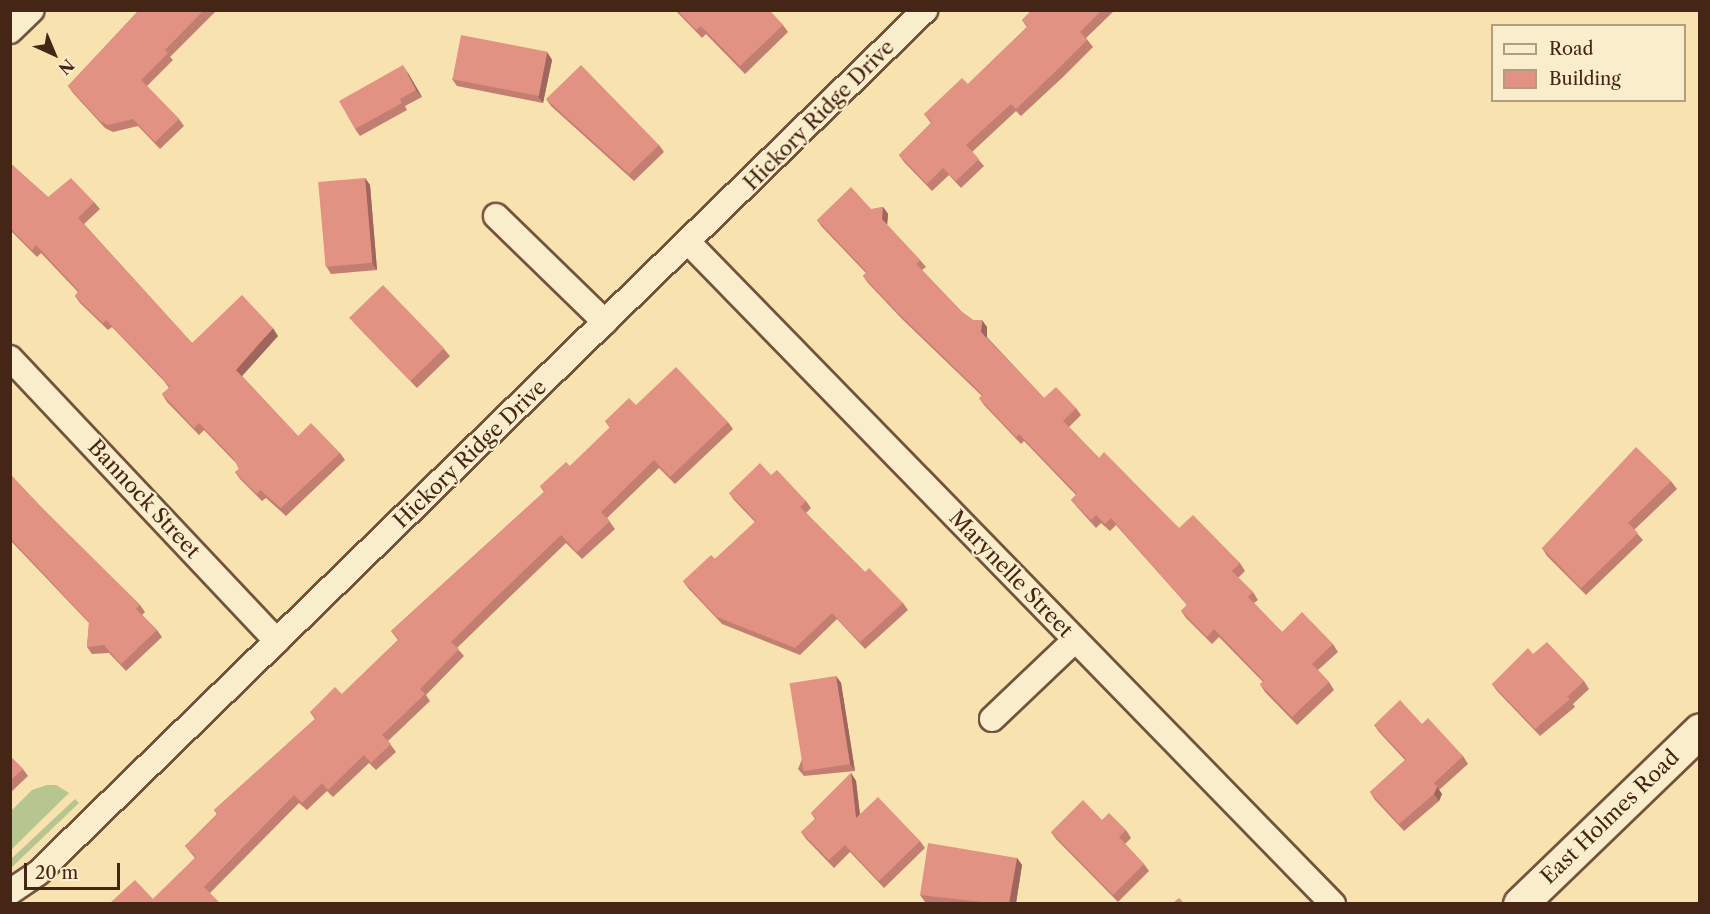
<!DOCTYPE html>
<html>
<head>
<meta charset="utf-8">
<style>
	body { margin:0 }
	#map { position:relative; width:1710px; height:914px; overflow:hidden; background:#f8e3b0; font-family:"Libre Caslon Text",serif }
	div>[style] { position:absolute }
	[style*='--x'] { left:calc(var(--x)*1px); top:calc(var(--y)*1px); width:calc(var(--w)*1px); rotate:calc(var(--a)*1deg) }
	.green>* { inset:0; background:#b7c590 }
	.roads { filter:drop-shadow(2px 0 #72543c) drop-shadow(-2px 0 #72543c) drop-shadow(0 2px #72543c) drop-shadow(0 -2px #72543c) }
	.street>* { height:24px; margin:-12px; padding:0 12px; transform-origin:12px; border-radius:12px; background:#faedcc }
	.secondary>* { height:33px; margin:-16.5px; padding:0 16.5px; transform-origin:16.5px; border-radius:16.5px; background:#faedcc }
	.wall>* { inset:0; background:#c27e71 }
	.shaded-wall>* { inset:0; background:#9e665c }
	.building>* { inset:0; background:#e29283; transform-origin:0 0 }
	span { translate:-50% -50%; white-space:nowrap; text-align:center; line-height:1.15; -webkit-text-stroke:4.5px #faedcc; paint-order:stroke }
	.street-label { font-size:21px; color:#452515 }
	.frame { position:absolute; inset:0; border:12px solid #452515; pointer-events:none }
	.legend { position:absolute; left:1491px; top:24px; width:195px; height:78px; box-sizing:border-box; background:#faedcc; border:2px solid #b29d83; margin:0; padding:8px 10px; list-style:none; font-size:18px; color:#452515 }
	.legend li { display:flex; align-items:center; gap:12px; height:30px }
	.legend b { width:30px; border:2px solid #b29d83 }
	.north { position:absolute; left:24px; top:24px; width:60px; height:60px; -webkit-text-stroke:4px #faedcc; paint-order:stroke; rotate:136deg; font-size:16px; font-weight:700; line-height:24px; text-align:center; color:#452515 }
	.north::after { content:''; display:block; margin:auto; width:21px; height:27px; background:#452515; clip-path:polygon(50% 0,100% 100%,50% 72%,0 100%) }
	.scale { position:absolute; left:24px; top:863px; width:96px; height:27px; box-sizing:border-box; border:3px solid #452515; border-top:0; padding-left:8px; font-size:18px; line-height:21px; white-space:nowrap; color:#452515; -webkit-text-stroke:4px #faedcc; paint-order:stroke }
</style>
</head>
<body>
<div id="map">
	<div class="green">
		<i style="clip-path:polygon(47px 785px,56px 785px,69px 793px,11px 850px,11px 811px,32px 790px)"></i>
		<i style="clip-path:polygon(75px 799px,79px 803px,11px 868px,11px 859px)"></i>
	</div>
	<div class="roads">
		<div class="street">
			<i style="--x:10;--y:31;--w:30;--a:-44"></i>
			<i style="--x:496;--y:216;--w:152;--a:44.2"></i>
			<i style="--x:689;--y:243;--w:923;--a:45.75"></i>
			<i style="--x:10;--y:358;--w:389;--a:46.7"></i>
			<i style="--x:992;--y:719;--w:115;--a:-43.6"></i>
			<i style="--x:10;--y:892;--w:34;--a:-34"></i>
			<i style="--x:38;--y:873;--w:1238;--a:-44.21"></i>
		</div>
		<div class="secondary">
			<i style="--x:1520;--y:904;--w:250;--a:-44"></i>
		</div>
	</div>
	<div class="wall">
		<i style="clip-path:polygon(139px 10px,217px 10px,170px 57px,173px 60px,147px 86px,179px 119px,184px 126px,160px 149px,138px 126px,113px 132px,105px 128px,73px 93px,68px 86px)"></i>
		<i style="clip-path:polygon(675px 10px,769px 10px,783px 25px,788px 32px,745px 74px,706px 34px,702px 38px)"></i>
		<i style="clip-path:polygon(1032px 10px,1115px 10px,1086px 38px,1093px 47px,1063px 77px,1021px 116px,1016px 111px,972px 152px,984px 166px,961px 188px,949px 175px,932px 191px,904px 162px,899px 155px,931px 123px,924px 114px,968px 84px,1027px 27px,1022px 20px)"></i>
		<i style="clip-path:polygon(547px 52px,552px 60px,543px 103px,457px 86px,452px 79px)"></i>
		<i style="clip-path:polygon(408px 73px,422px 97px,405px 106px,407px 110px,360px 136px,355px 129px)"></i>
		<i style="clip-path:polygon(546px 99px,659px 145px,664px 152px,634px 181px,551px 106px)"></i>
		<i style="clip-path:polygon(10px 163px,48px 197px,94px 202px,100px 209px,84px 224px,192px 343px,278px 336px,242px 376px,298px 436px,340px 453px,345px 460px,286px 516px,266px 498px,262px 501px,240px 479px,235px 472px,239px 469px,236px 463px,204px 430px,199px 435px,167px 402px,162px 394px,169px 388px,164px 381px,112px 327px,108px 330px,80px 303px,75px 296px,78px 292px,41px 253px,37px 257px,10px 230px)"></i>
		<i style="clip-path:polygon(365px 178px,370px 185px,377px 270px,331px 274px,326px 266px)"></i>
		<i style="clip-path:polygon(883px 207px,888px 214px,887px 225px,920px 260px,926px 267px,922px 270px,962px 312px,973px 320px,987px 327px,987px 337px,1044px 398px,1076px 408px,1081px 415px,1069px 427px,1099px 458px,1179px 528px,1240px 563px,1245px 571px,1238px 578px,1253px 592px,1258px 600px,1254px 603px,1282px 632px,1333px 644px,1338px 652px,1318px 670px,1329px 682px,1334px 690px,1297px 725px,1265px 692px,1260px 684px,1263px 682px,1219px 637px,1212px 644px,1186px 618px,1181px 611px,1187px 605px,1116px 525px,1110px 531px,1101px 523px,1096px 528px,1077px 507px,1071px 500px,1076px 495px,1024px 441px,1021px 444px,984px 405px,979px 398px,982px 396px,902px 319px,868px 283px,863px 276px,866px 273px,822px 227px,817px 220px)"></i>
		<i style="clip-path:polygon(349px 317px,444px 349px,450px 356px,417px 388px,355px 324px)"></i>
		<i style="clip-path:polygon(636px 405px,728px 422px,733px 429px,675px 484px,659px 468px,607px 518px,615px 529px,582px 559px,566px 543px,492px 614px,457px 648px,464px 656px,426px 695px,430px 701px,388px 741px,396px 752px,376px 770px,369px 763px,333px 797px,327px 791px,307px 810px,299px 803px,210px 893px,153px 899px,195px 858px,185px 846px,217px 814px,214px 810px,315px 719px,310px 712px,342px 694px,398px 640px,391px 631px,544px 492px,540px 486px,570px 466px,610px 428px,605px 421px)"></i>
		<i style="clip-path:polygon(10px 474px,42px 508px,140px 605px,145px 612px,142px 615px,157px 630px,162px 637px,126px 671px,109px 653px,92px 654px,87px 647px,89px 623px,10px 540px)"></i>
		<i style="clip-path:polygon(771px 475px,806px 501px,811px 508px,806px 513px,865px 572px,903px 603px,908px 610px,865px 649px,837px 619px,800px 655px,722px 624px,688px 588px,683px 581px,715px 559px,755px 522px,734px 500px,729px 493px)"></i>
		<i style="clip-path:polygon(1671px 481px,1677px 489px,1634px 530px,1643px 540px,1586px 595px,1547px 556px,1542px 548px)"></i>
		<i style="clip-path:polygon(1533px 654px,1584px 681px,1589px 689px,1573px 704px,1575px 707px,1540px 736px,1497px 691px,1492px 684px)"></i>
		<i style="clip-path:polygon(836px 676px,841px 683px,855px 771px,804px 776px,798px 769px)"></i>
		<i style="clip-path:polygon(1422px 724px,1463px 756px,1468px 764px,1439px 790px,1442px 794px,1439px 801px,1404px 831px,1375px 800px,1370px 792px,1405px 760px,1379px 732px,1374px 725px)"></i>
		<i style="clip-path:polygon(10px 756px,23px 769px,28px 776px,10px 793px)"></i>
		<i style="clip-path:polygon(851px 773px,856px 781px,860px 814px,920px 841px,925px 848px,884px 888px,850px 852px,834px 868px,806px 839px,801px 832px,815px 819px,811px 813px)"></i>
		<i style="clip-path:polygon(1102px 820px,1126px 830px,1131px 838px,1125px 844px,1144px 864px,1149px 871px,1118px 902px,1056px 839px,1051px 832px)"></i>
		<i style="clip-path:polygon(1017px 858px,1022px 865px,1016px 903px,937px 903px,925px 902px,920px 895px)"></i>
	</div>
	<div class="shaded-wall">
		<i style="clip-path:polygon(547px 52px,552px 60px,543px 103px,538px 96px)"></i>
		<i style="clip-path:polygon(403px 65px,408px 73px,422px 97px,416px 90px)"></i>
		<i style="clip-path:polygon(365px 178px,370px 185px,377px 270px,372px 263px)"></i>
		<i style="clip-path:polygon(883px 207px,888px 214px,887px 226px,882px 219px)"></i>
		<i style="clip-path:polygon(982px 320px,987px 327px,987px 339px,981px 332px)"></i>
		<i style="clip-path:polygon(273px 328px,278px 336px,241px 377px,236px 370px)"></i>
		<i style="clip-path:polygon(836px 676px,841px 683px,855px 771px,850px 764px)"></i>
		<i style="clip-path:polygon(851px 773px,856px 781px,861px 826px,856px 818px)"></i>
		<i style="clip-path:polygon(1437px 787px,1442px 794px,1439px 801px,1434px 794px)"></i>
		<i style="clip-path:polygon(1017px 858px,1022px 865px,1016px 903px,1009px 903px)"></i>
	</div>
	<div class="building">
		<i style="clip-path:polygon(139px 10px,204px 10px,165px 50px,168px 53px,141px 80px,179px 119px,155px 142px,133px 119px,108px 125px,100px 121px,68px 86px)"></i>
		<i style="clip-path:polygon(677px 10px,769px 10px,783px 25px,740px 66px,701px 26px,696px 30px)"></i>
		<i style="clip-path:polygon(1032px 10px,1102px 10px,1080px 32px,1087px 40px,1057px 70px,1016px 109px,1011px 104px,966px 145px,979px 159px,956px 181px,943px 168px,927px 184px,899px 155px,932px 122px,924px 114px,962px 78px,968px 84px,1028px 26px,1022px 20px)"></i>
		<i style="left:461px;top:35px;width:88px;height:45px;rotate:11deg"></i>
		<i style="clip-path:polygon(403px 65px,416px 90px,400px 99px,402px 103px,355px 129px,339px 101px)"></i>
		<i style="clip-path:polygon(581px 65px,659px 145px,629px 174px,546px 99px)"></i>
		<i style="clip-path:polygon(10px 163px,48px 197px,71px 178px,94px 202px,78px 218px,192px 343px,242px 295px,273px 328px,236px 370px,298px 436px,311px 423px,340px 453px,281px 508px,260px 490px,257px 494px,235px 472px,239px 469px,234px 459px,199px 423px,194px 428px,162px 394px,170px 387px,159px 374px,106px 320px,103px 323px,75px 296px,79px 291px,36px 245px,32px 250px,10px 228px)"></i>
		<i style="left:365px;top:178px;width:85px;height:47px;rotate:85deg"></i>
		<i style="clip-path:polygon(851px 187px,871px 209px,883px 207px,882px 219px,920px 260px,916px 264px,962px 312px,973px 320px,982px 320px,981px 332px,1044px 398px,1056px 387px,1076px 408px,1063px 421px,1099px 458px,1104px 452px,1179px 528px,1193px 515px,1240px 563px,1232px 571px,1253px 592px,1248px 597px,1282px 632px,1302px 612px,1333px 644px,1312px 664px,1329px 682px,1292px 717px,1260px 684px,1264px 681px,1214px 629px,1207px 637px,1181px 611px,1187px 605px,1111px 518px,1105px 524px,1096px 515px,1091px 520px,1071px 500px,1077px 494px,1019px 434px,1016px 437px,979px 398px,983px 395px,897px 312px,863px 276px,867px 272px,817px 220px)"></i>
		<i style="left:383px;top:285px;width:88px;height:47px;rotate:46deg"></i>
		<i style="clip-path:polygon(676px 367px,728px 422px,670px 477px,654px 460px,601px 512px,610px 521px,577px 552px,561px 535px,487px 606px,451px 642px,459px 649px,420px 689px,425px 694px,382px 735px,391px 744px,371px 763px,364px 755px,328px 790px,322px 783px,302px 803px,294px 795px,204px 887px,220px 903px,112px 903px,111px 902px,135px 880px,153px 899px,196px 857px,185px 846px,218px 814px,214px 810px,316px 718px,310px 712px,335px 687px,342px 694px,399px 639px,391px 631px,545px 491px,540px 486px,566px 462px,570px 466px,610px 427px,605px 421px,629px 398px,636px 405px)"></i>
		<i style="clip-path:polygon(1636px 447px,1671px 481px,1628px 523px,1638px 533px,1581px 588px,1542px 548px)"></i>
		<i style="clip-path:polygon(760px 463px,771px 475px,777px 470px,806px 501px,800px 507px,865px 572px,869px 568px,903px 603px,860px 642px,832px 613px,795px 648px,717px 617px,683px 581px,711px 555px,715px 559px,756px 521px,729px 493px)"></i>
		<i style="clip-path:polygon(10px 474px,42px 508px,140px 605px,136px 609px,157px 630px,121px 664px,104px 645px,87px 647px,89px 622px,10px 538px)"></i>
		<i style="clip-path:polygon(1547px 642px,1584px 681px,1567px 697px,1570px 699px,1535px 729px,1492px 684px,1528px 648px,1533px 654px)"></i>
		<i style="left:836px;top:676px;width:89px;height:47px;rotate:81deg"></i>
		<i style="clip-path:polygon(1400px 700px,1422px 724px,1428px 718px,1463px 756px,1434px 783px,1437px 787px,1434px 794px,1399px 824px,1370px 792px,1406px 759px,1374px 725px)"></i>
		<i style="clip-path:polygon(10px 756px,23px 769px,10px 781px)"></i>
		<i style="clip-path:polygon(851px 773px,856px 818px,878px 797px,920px 841px,879px 881px,845px 845px,829px 860px,801px 832px,816px 818px,811px 813px)"></i>
		<i style="clip-path:polygon(1083px 800px,1102px 820px,1109px 813px,1126px 830px,1119px 837px,1144px 864px,1113px 895px,1051px 832px)"></i>
		<i style="clip-path:polygon(928px 843px,1017px 858px,1009px 903px,991px 903px,920px 895px)"></i>
		<i style="clip-path:polygon(1179px 898px,1184px 903px,1173px 903px)"></i>
	</div>
	<div class="street-label">
		<span style="left:819px;top:115px;rotate:-45deg">Hickory Ridge Drive</span>
		<span style="left:470px;top:454px;rotate:-44deg">Hickory Ridge Drive</span>
		<span style="left:144px;top:499px;rotate:47deg">Bannock Street</span>
		<span style="left:1011px;top:574px;rotate:46deg">Marynelle Street</span>
		<span style="left:1610px;top:817px;rotate:-44deg">East Holmes Road</span>
	</div>
	<div class="frame"></div>
	<ul class="legend">
	<li><b style="height:8px;background:#faedcc"></b>Road</li>
	<li><b style="height:16px;background:#e29283"></b>Building</li>
	</ul>
	<div class="north">N</div>
	<div class="scale">20 m</div>
</div>
</body>
</html>
